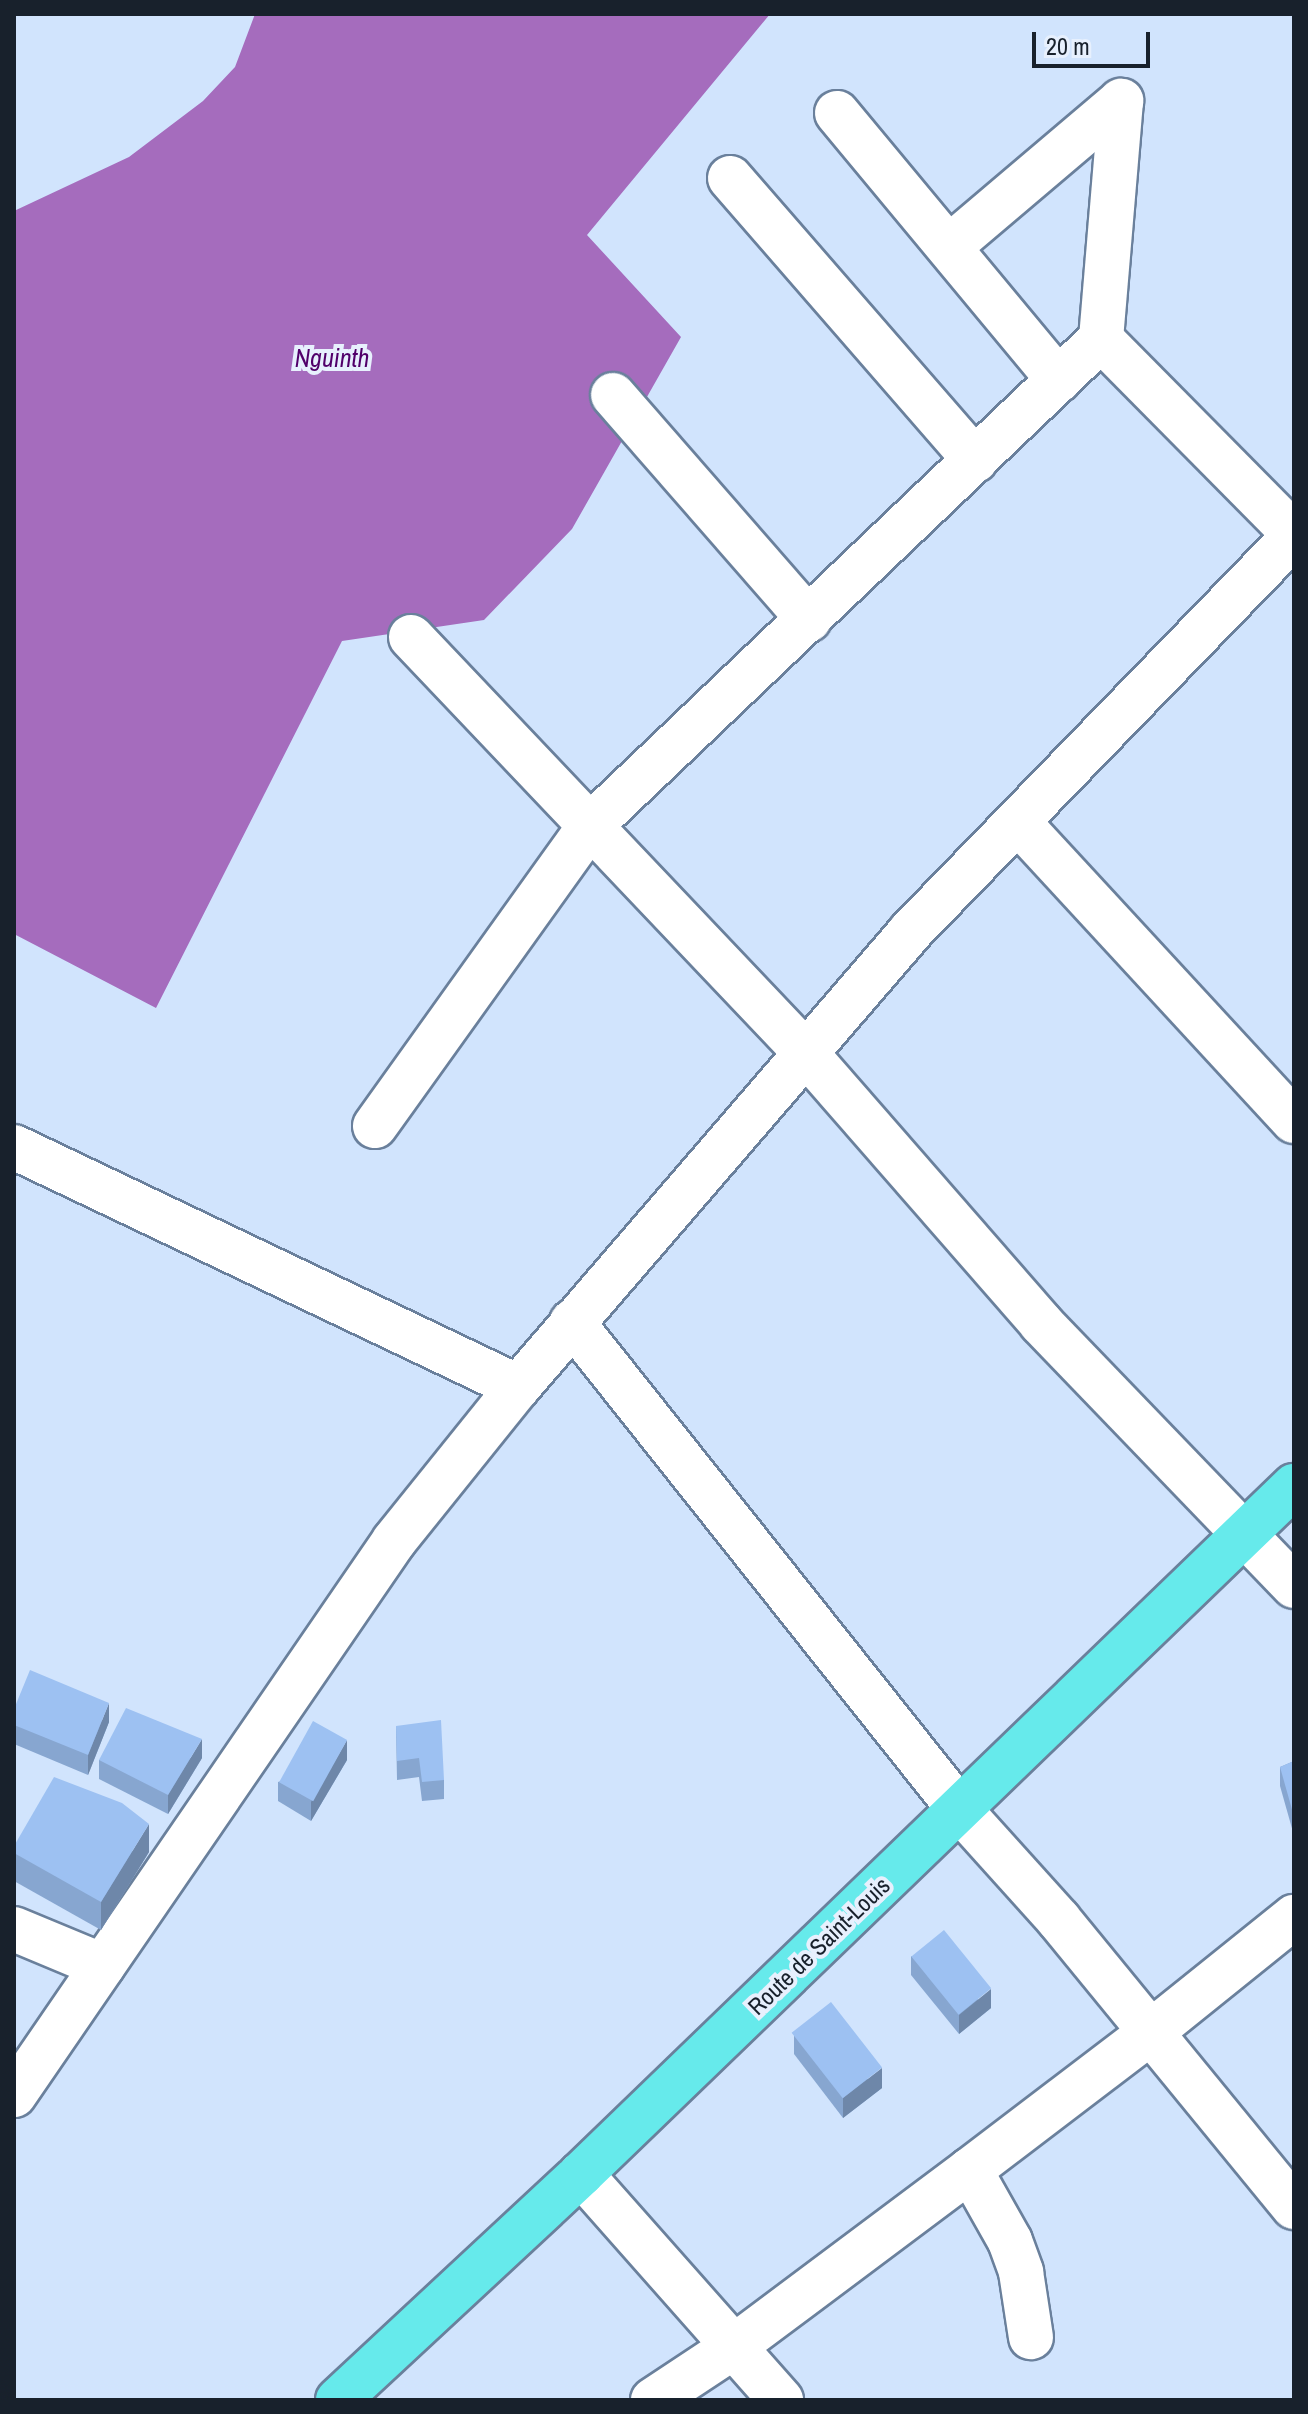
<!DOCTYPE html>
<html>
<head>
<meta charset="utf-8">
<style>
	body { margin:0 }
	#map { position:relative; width:1308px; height:2414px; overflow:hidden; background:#d1e4fd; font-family:"Archivo Narrow",sans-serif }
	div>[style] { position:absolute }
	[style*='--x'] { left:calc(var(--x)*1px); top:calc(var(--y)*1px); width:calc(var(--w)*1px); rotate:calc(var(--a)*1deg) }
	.water>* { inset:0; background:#a56cbd }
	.roads { filter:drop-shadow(2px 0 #6a809c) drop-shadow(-2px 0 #6a809c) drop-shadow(0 2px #6a809c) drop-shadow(0 -2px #6a809c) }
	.minor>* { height:44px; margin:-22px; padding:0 22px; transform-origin:22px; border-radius:22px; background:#fff }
	.major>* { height:44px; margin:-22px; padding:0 22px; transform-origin:22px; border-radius:22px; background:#66eaeb }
	.wall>* { inset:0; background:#87a6d0 }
	.shaded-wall>* { inset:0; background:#6e87a9 }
	.building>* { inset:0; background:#9dc1f2; transform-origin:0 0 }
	span { translate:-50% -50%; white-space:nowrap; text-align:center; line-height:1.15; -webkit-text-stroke:8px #e7f0fd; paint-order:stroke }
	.street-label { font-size:24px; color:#18212c }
	.water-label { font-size:26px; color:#51006a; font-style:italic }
	.frame { position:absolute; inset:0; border:16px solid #18212c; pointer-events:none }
	.scale { position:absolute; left:1032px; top:32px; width:118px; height:36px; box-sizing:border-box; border:4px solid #18212c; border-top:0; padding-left:10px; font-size:24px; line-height:28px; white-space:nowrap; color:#18212c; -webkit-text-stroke:6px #e7f0fd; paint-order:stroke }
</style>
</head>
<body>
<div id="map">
	<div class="water">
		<i style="clip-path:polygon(255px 14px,770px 14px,587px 235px,681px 337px,572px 529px,484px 620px,342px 641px,156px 1008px,14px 934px,14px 211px,129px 157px,203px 101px,235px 67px)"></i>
	</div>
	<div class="roads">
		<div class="minor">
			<i style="--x:837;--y:113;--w:347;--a:50.3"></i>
			<i style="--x:730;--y:178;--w:374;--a:49"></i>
			<i style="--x:949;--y:247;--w:226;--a:-40.3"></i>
			<i style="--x:1101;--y:339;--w:274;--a:45.3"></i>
			<i style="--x:613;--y:395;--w:298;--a:48.9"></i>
			<i style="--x:411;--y:637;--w:571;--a:46.49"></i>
			<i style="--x:804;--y:1051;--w:361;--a:48.9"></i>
			<i style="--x:1041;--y:1323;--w:365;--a:46.1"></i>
			<i style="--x:1018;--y:822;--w:407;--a:47.3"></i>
			<i style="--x:375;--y:1126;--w:369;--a:-54.4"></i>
			<i style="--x:590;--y:826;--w:706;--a:-43.62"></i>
			<i style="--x:1101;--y:339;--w:239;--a:-85.2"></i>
			<i style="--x:14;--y:1147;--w:558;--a:25.46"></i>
			<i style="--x:572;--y:1322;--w:623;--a:51.51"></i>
			<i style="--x:960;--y:1810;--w:148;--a:48"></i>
			<i style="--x:1059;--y:1920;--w:371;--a:50.7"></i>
			<i style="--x:14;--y:1929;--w:96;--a:22.6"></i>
			<i style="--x:14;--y:2095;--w:672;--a:-55.55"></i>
			<i style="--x:394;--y:1541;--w:198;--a:-51.2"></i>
			<i style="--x:518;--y:1387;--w:602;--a:-49.24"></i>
			<i style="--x:911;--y:931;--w:550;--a:-45.88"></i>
			<i style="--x:970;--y:2170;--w:81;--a:60.6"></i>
			<i style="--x:1010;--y:2241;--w:33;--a:70"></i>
			<i style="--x:1021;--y:2272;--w:66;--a:81.3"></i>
			<i style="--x:581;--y:2174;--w:302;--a:48.5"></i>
			<i style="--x:653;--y:2400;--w:95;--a:-33.4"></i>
			<i style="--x:732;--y:2348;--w:297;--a:-36.8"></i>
			<i style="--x:970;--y:2170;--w:228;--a:-37.3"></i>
			<i style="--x:1151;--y:2032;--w:184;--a:-38.8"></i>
		</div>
		<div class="major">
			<i style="--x:338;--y:2400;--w:332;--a:-42.9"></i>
			<i style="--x:581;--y:2174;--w:991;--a:-43.98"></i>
		</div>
	</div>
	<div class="wall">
		<i style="clip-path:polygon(14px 1709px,109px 1722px,88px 1775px,14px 1744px)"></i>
		<i style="clip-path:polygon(396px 1726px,444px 1780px,444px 1799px,422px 1801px,419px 1777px,397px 1780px)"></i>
		<i style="clip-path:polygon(202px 1758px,168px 1814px,99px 1779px,99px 1760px)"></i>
		<i style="clip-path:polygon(347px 1760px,311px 1821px,278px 1801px,278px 1782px)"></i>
		<i style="clip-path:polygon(1294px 1761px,1293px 1832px,1280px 1786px,1280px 1767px)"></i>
		<i style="clip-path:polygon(14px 1846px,149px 1852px,101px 1930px,14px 1881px)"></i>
		<i style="clip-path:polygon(911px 1956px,991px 2008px,959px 2034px,911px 1975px)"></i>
		<i style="clip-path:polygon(794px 2035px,882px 2088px,843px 2118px,794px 2054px)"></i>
	</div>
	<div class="shaded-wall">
		<i style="clip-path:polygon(109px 1703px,109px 1722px,88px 1775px,88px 1755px)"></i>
		<i style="clip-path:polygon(202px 1739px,202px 1758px,168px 1814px,168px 1795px)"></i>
		<i style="clip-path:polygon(347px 1740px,347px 1760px,311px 1821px,311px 1802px)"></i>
		<i style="clip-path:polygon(149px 1824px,149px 1852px,101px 1930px,101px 1902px)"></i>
		<i style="clip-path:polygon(991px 1989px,991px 2008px,959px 2034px,959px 2015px)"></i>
		<i style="clip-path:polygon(882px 2068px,882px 2088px,843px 2118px,843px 2098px)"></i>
	</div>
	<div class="building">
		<i style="clip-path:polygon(30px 1670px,109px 1703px,88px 1755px,14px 1725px,14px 1709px)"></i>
		<i style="clip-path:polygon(126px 1708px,202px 1739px,168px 1795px,99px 1760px)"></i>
		<i style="clip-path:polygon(441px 1720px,444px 1780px,422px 1782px,419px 1758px,397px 1761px,396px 1726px)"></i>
		<i style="left:313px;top:1721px;width:39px;height:70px;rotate:29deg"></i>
		<i style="clip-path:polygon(1294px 1761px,1294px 1813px,1293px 1813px,1280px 1767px)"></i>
		<i style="clip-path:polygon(54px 1777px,122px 1803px,149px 1824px,101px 1902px,14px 1853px,14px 1846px)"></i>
		<i style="left:944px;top:1930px;width:75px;height:42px;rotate:51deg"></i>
		<i style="left:831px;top:2002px;width:83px;height:50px;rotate:52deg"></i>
	</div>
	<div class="street-label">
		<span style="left:819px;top:1946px;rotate:-44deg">Route de Saint-Louis</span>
	</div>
	<div class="water-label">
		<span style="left:332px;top:358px">Nguinth</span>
	</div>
	<div class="frame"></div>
	<div class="scale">20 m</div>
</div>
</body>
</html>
